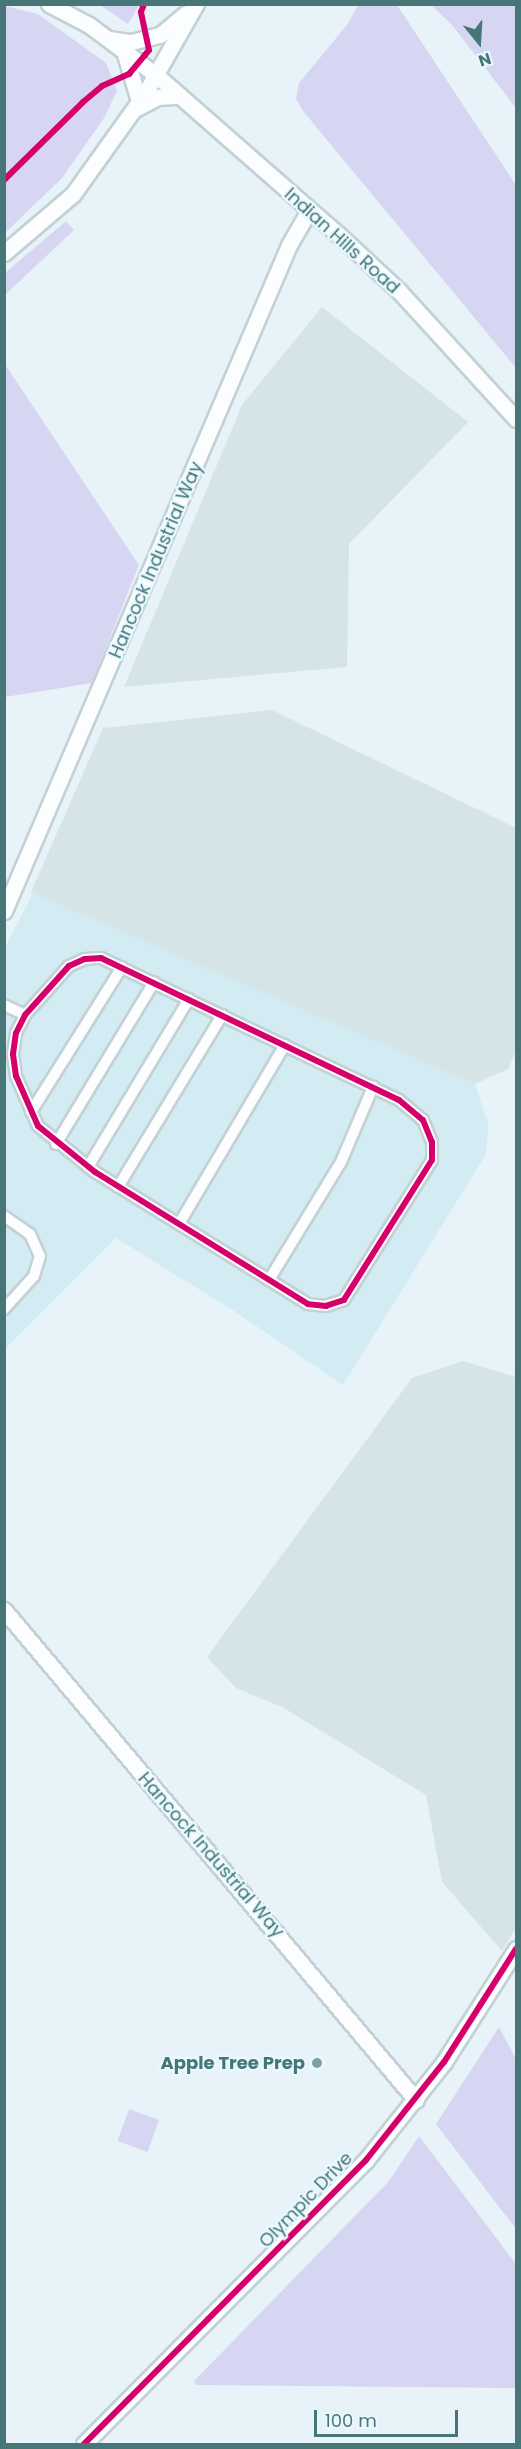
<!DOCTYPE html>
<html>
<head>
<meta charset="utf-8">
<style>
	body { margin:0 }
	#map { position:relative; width:521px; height:2449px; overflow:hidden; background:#e7f3f8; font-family:Poppins,sans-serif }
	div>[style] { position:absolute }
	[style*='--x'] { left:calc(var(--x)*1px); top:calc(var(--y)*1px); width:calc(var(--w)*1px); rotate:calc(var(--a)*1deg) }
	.residential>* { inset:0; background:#d3ebf2 }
	.industrial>* { inset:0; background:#d5e4e7 }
	.green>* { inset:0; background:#d7d6f2; transform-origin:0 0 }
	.roads { filter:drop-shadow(2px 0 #c3d1d4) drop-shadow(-2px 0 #c3d1d4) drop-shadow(0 2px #c3d1d4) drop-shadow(0 -2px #c3d1d4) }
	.street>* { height:10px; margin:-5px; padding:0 5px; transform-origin:5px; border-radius:5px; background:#fbfdfe }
	.secondary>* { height:15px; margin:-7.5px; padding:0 7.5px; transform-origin:7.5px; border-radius:7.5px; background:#fbfdfe }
	.cycleway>* { height:6px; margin:-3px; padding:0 3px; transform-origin:3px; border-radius:3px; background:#d6006c }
	.dots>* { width:16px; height:16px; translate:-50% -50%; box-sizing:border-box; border:3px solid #e9f9ff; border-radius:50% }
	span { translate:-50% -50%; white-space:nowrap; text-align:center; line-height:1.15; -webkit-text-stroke:4.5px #e9f9ff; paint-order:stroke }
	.street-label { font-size:18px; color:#467677 }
	.poi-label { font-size:18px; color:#467677; font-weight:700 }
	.right { translate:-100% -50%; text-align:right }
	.frame { position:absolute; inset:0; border:6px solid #467677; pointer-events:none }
	.north { position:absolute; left:449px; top:12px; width:60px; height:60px; -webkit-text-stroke:4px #e9f9ff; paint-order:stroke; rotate:162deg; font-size:16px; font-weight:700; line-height:24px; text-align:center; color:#467677 }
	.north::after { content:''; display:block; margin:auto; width:21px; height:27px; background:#467677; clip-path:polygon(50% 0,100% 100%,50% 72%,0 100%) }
	.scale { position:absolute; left:314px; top:2410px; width:144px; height:27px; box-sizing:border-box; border:3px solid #467677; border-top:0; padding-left:8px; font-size:18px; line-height:21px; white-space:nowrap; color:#467677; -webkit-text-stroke:4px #e9f9ff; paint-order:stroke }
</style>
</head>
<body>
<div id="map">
	<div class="residential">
		<i style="clip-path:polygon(34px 891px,475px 1084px,489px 1127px,485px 1156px,343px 1385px,231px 1309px,116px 1238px,5px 1349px,4px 950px)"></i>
	</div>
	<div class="industrial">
		<i style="clip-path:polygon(322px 307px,468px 422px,349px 544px,347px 667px,124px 687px,242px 405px)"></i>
		<i style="clip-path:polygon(272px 710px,516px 828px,516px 1050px,508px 1069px,475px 1084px,31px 892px,103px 728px)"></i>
		<i style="clip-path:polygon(463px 1361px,516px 1377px,516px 1928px,502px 1951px,442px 1882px,426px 1795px,284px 1708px,236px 1688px,207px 1657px,412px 1378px)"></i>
	</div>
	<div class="green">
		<i style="clip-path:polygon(100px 5px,139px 5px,128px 24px)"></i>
		<i style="clip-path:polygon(358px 5px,397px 5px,516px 185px,516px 368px,303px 111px,296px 99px,299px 83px,347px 25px)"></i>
		<i style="clip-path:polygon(431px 5px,516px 5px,516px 108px,452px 25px)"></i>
		<i style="clip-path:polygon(5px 6px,38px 14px,106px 63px,117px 91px,104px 118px,62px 178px,5px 233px)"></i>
		<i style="clip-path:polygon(66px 221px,74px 230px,5px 295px,5px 273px)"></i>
		<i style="clip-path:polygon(4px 363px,139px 565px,92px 683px,5px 697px)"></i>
		<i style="clip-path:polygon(499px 2027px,516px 2059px,516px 2229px,436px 2124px)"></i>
		<i style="left:129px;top:2109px;width:32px;height:34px;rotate:20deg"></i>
		<i style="clip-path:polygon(419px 2136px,516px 2264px,516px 2388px,197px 2385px,194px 2381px,389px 2181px)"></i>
	</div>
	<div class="roads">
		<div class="street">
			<i style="--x:101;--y:958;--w:330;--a:25.5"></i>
			<i style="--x:399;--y:1100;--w:31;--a:40"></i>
			<i style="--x:423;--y:1120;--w:24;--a:68"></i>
			<i style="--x:432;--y:1142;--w:18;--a:90"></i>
			<i style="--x:432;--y:1160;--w:165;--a:122.2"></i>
			<i style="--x:344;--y:1300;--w:19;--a:162"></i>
			<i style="--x:326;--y:1306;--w:18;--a:-174"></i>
			<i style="--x:308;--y:1304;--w:251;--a:-148.2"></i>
			<i style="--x:95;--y:1172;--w:73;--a:-141.1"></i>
			<i style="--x:38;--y:1126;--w:55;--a:-113.7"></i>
			<i style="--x:16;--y:1076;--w:22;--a:-98"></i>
			<i style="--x:13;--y:1054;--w:21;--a:-82"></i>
			<i style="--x:16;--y:1033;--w:20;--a:-63"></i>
			<i style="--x:25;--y:1015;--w:66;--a:-48.1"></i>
			<i style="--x:69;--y:966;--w:17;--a:-24"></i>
			<i style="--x:85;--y:959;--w:16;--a:-4"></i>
			<i style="--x:4;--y:1005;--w:23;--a:25"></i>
			<i style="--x:31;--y:1112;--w:171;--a:-57.9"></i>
			<i style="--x:56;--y:1144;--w:189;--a:-58.8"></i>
			<i style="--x:88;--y:1167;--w:196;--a:-59"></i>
			<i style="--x:118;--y:1187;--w:201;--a:-58.8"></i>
			<i style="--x:4;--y:1216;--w:32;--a:35"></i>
			<i style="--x:30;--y:1234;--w:24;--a:66"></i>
			<i style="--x:40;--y:1256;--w:21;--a:107"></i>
			<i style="--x:34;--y:1276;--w:45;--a:132.3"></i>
			<i style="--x:179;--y:1224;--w:208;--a:-59.4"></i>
			<i style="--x:269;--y:1280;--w:138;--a:-58.6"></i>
			<i style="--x:341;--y:1162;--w:82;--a:-66.9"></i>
		</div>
		<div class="secondary">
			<i style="--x:49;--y:4;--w:45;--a:27.7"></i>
			<i style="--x:89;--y:25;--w:84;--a:36.7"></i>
			<i style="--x:156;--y:75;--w:243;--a:41.2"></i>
			<i style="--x:339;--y:235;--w:82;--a:43"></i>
			<i style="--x:399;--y:291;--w:173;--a:47.6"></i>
			<i style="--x:109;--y:39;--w:22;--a:8"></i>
			<i style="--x:131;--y:42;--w:30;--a:-14"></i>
			<i style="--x:160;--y:35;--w:34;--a:-40"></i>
			<i style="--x:124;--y:51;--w:52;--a:73.3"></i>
			<i style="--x:137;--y:108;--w:24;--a:-28"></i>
			<i style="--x:158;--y:97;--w:22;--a:-3"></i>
			<i style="--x:4;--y:253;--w:91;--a:-40.5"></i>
			<i style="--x:73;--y:194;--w:122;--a:-54.4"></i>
			<i style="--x:144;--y:95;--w:105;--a:-60.3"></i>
			<i style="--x:4;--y:911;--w:724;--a:-66.83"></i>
			<i style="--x:289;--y:245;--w:39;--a:-60"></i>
			<i style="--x:4;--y:1610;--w:640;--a:49.94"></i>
			<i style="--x:84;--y:2444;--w:400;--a:-45.2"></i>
			<i style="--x:366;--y:2160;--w:125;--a:-51.5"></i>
			<i style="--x:444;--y:2062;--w:134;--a:-57.5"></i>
		</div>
	</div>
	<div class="cycleway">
		<i style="--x:4;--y:180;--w:111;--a:-44.6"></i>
		<i style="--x:83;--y:102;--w:25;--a:-40"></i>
		<i style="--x:102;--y:86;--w:30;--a:-24"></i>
		<i style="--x:129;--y:74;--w:25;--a:-50"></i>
		<i style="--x:145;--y:55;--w:6;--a:-51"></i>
		<i style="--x:149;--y:50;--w:39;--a:-102"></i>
		<i style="--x:141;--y:12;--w:9;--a:-69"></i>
		<i style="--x:101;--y:958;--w:330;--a:25.5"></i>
		<i style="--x:399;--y:1100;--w:31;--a:40"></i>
		<i style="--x:423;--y:1120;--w:24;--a:68"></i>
		<i style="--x:432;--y:1142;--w:18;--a:90"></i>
		<i style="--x:432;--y:1160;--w:165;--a:122.2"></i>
		<i style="--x:344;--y:1300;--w:19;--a:162"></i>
		<i style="--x:326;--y:1306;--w:18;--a:-174"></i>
		<i style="--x:308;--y:1304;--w:251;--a:-148.2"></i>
		<i style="--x:95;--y:1172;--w:73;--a:-141.1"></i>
		<i style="--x:38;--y:1126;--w:55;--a:-113.7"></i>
		<i style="--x:16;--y:1076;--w:22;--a:-98"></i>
		<i style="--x:13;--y:1054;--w:21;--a:-82"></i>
		<i style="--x:16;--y:1033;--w:20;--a:-63"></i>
		<i style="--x:25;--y:1015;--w:66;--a:-48.1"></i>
		<i style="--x:69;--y:966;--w:17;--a:-24"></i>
		<i style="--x:85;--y:959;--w:16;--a:-4"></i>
		<i style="--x:84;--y:2444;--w:400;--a:-45.2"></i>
		<i style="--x:366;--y:2160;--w:125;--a:-51.5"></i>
		<i style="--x:444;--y:2062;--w:134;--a:-57.5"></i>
	</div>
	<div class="dots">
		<i style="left:317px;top:2063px;background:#7ea2a4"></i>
	</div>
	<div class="street-label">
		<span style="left:342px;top:241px;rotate:42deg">Indian Hills Road</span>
		<span style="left:156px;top:560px;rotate:-67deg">Hancock Industrial Way</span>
		<span style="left:211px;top:1855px;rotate:49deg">Hancock Industrial Way</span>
		<span style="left:306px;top:2200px;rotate:-46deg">Olympic Drive</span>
	</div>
	<div class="poi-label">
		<span class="right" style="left:305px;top:2063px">Apple Tree Prep</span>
	</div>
	<div class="frame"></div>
	<div class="north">N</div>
	<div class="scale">100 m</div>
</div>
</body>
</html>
